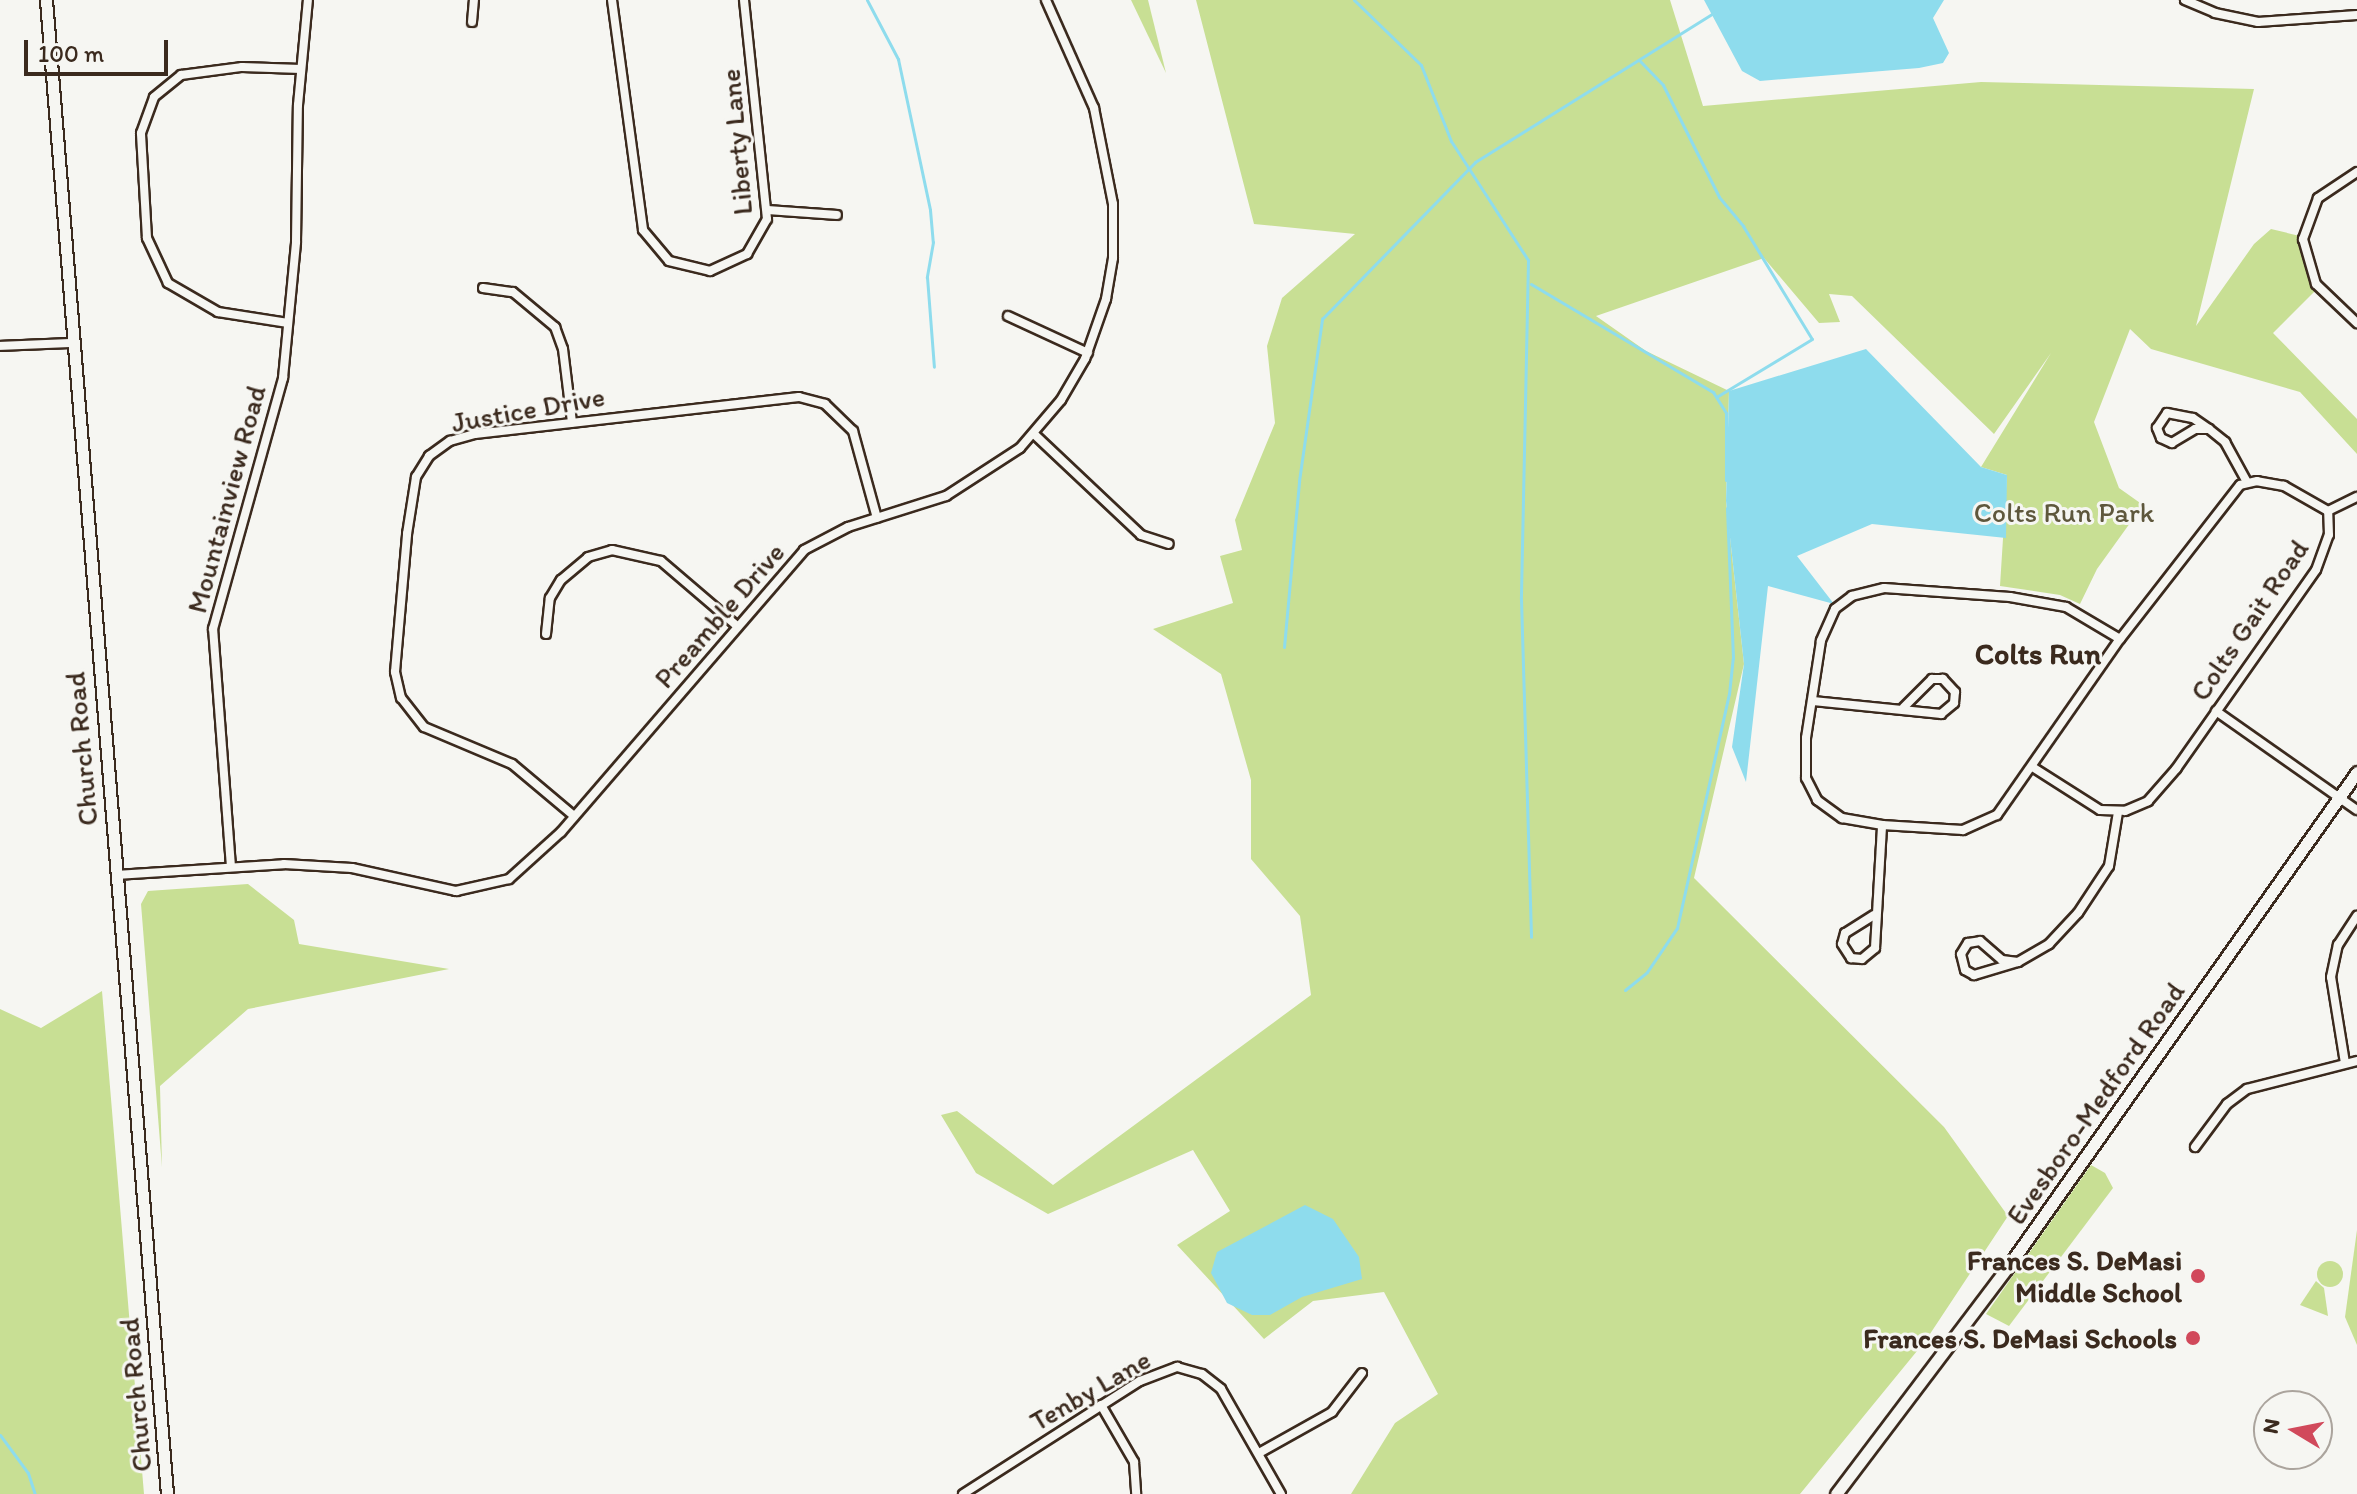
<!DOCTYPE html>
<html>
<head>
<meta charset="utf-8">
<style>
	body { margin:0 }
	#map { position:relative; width:2357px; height:1494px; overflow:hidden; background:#f6f6f2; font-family:Itim,sans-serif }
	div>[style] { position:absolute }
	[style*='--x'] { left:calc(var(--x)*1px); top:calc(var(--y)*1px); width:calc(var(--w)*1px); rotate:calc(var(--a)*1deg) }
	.green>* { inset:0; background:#c8df94 }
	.round { border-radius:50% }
	.water>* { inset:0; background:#8edced }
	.stream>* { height:3px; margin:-1.5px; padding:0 1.5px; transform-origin:1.5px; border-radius:1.5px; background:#8edced }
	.roads { filter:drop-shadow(2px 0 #3b2a1e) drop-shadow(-2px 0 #3b2a1e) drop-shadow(0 2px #3b2a1e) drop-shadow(0 -2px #3b2a1e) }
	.street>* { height:8px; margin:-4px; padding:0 4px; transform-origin:4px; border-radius:4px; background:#f6f6f2 }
	.secondary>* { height:11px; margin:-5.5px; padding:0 5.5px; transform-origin:5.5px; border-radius:5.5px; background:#f6f6f2 }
	.dots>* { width:22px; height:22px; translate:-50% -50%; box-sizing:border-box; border:4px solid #f6f6f2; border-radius:50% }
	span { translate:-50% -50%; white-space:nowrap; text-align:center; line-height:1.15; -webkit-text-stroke:6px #f6f6f2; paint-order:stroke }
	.street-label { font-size:28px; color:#3b2a1e }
	.park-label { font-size:28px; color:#5e573c }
	.poi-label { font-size:28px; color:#3b2a1e; font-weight:700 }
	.right { translate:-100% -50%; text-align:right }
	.neighbourhood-label { font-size:30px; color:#3b2a1e; font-weight:700 }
	.north { position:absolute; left:2253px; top:1390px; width:80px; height:80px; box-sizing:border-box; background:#f6f6f2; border:2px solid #aba49d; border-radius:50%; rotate:280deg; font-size:22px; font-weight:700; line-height:32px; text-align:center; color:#3b2a1e }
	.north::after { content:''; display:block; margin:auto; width:28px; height:36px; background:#d1495b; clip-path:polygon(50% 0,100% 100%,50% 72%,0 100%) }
	.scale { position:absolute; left:24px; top:40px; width:144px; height:36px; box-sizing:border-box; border:4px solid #3b2a1e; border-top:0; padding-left:10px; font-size:24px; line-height:28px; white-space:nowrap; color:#3b2a1e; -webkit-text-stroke:6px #f6f6f2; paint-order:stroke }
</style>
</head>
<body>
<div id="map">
	<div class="green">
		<i style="clip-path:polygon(1131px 0,1148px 0,1166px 73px)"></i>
		<i style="clip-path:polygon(1196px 0,1670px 0,1703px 106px,1981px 82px,2254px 89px,2196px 326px,2254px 244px,2271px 229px,2304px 237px,2318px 288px,2273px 333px,2357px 419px,2357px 454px,2300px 392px,2151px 349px,2130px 329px,2094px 422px,2119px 488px,2143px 505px,2097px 569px,2080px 604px,2060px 595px,2000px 586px,2007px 475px,1981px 467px,2051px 353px,1994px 434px,1852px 296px,1829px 294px,1840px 322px,1819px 323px,1764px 258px,1596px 316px,1646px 351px,1729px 391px,1726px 501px,1744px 664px,1694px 878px,1944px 1127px,2008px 1216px,1926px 1340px,1800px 1494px,1351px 1494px,1395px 1423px,1438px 1394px,1384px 1292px,1313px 1301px,1264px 1339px,1177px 1245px,1230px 1211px,1193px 1150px,1048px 1214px,976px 1173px,941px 1115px,957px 1111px,1053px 1185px,1311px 995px,1300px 916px,1251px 859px,1251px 780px,1221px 674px,1153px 629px,1233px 603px,1220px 556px,1242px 550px,1235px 520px,1275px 423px,1267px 346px,1282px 298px,1355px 234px,1254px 224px)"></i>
		<i style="clip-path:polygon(248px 884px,294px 920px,299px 944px,449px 969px,248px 1009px,160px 1086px,162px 1167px,141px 904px,148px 891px)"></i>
		<i style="clip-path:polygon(102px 991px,144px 1494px,0 1494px,0 1009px,41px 1028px)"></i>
		<i style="clip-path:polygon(2091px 1165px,2105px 1173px,2113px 1188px,2009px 1326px,1986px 1314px)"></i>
		<i style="clip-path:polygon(2357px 1230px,2357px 1345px,2345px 1317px)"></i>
		<i class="round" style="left:2317px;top:1261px;width:26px;height:26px"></i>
		<i style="clip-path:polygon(2316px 1281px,2324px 1288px,2328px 1316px,2300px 1305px)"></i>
	</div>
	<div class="water">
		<i style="clip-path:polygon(1704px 0,1944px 0,1933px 18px,1949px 53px,1943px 63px,1919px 68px,1760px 81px,1742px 71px)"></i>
		<i style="clip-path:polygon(1866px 349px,1981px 467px,2007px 475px,2006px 538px,1872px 524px,1797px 556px,1834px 604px,1768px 586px,1746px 782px,1732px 747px,1744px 664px,1726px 501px,1729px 391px)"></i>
		<i style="clip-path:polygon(1305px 1205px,1333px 1219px,1359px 1257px,1362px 1279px,1302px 1297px,1270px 1315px,1252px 1315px,1227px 1303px,1211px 1273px,1217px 1252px)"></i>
	</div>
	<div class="stream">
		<i style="--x:867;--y:0;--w:67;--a:62.3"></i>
		<i style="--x:898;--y:59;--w:154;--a:78"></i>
		<i style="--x:930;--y:210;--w:32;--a:85"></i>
		<i style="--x:933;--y:242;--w:36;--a:100"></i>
		<i style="--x:927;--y:277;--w:90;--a:85.6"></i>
		<i style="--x:1354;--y:0;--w:93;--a:44.1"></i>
		<i style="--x:1421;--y:65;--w:82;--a:68.5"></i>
		<i style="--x:1451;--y:141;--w:142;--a:57.1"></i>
		<i style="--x:1528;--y:260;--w:339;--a:91.2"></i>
		<i style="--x:1521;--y:599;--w:338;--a:88.3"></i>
		<i style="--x:1640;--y:61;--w:33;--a:46"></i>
		<i style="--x:1663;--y:85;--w:125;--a:63.4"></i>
		<i style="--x:1719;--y:197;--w:38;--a:50"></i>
		<i style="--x:1743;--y:226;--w:132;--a:58.6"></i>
		<i style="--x:1812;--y:339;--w:110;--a:148.8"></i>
		<i style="--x:1531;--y:284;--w:212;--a:30.7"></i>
		<i style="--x:1713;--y:392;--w:25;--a:58"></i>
		<i style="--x:1726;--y:413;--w:67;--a:90"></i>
		<i style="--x:1284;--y:647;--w:167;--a:-84.8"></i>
		<i style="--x:1299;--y:481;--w:164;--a:-81.9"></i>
		<i style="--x:1322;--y:319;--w:219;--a:-45.7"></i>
		<i style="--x:1475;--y:162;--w:283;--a:-32"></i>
		<i style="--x:1625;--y:990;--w:28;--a:-39"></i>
		<i style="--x:1647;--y:972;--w:53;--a:-55.7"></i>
		<i style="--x:1677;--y:928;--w:240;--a:-77.5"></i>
		<i style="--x:1729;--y:694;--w:36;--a:-84"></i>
		<i style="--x:1733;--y:658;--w:150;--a:-92.3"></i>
		<i style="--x:0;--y:1435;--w:47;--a:53.6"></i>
		<i style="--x:28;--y:1473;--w:22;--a:72"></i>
	</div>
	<div class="roads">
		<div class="street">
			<i style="--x:612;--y:0;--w:232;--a:82.3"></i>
			<i style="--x:643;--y:230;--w:40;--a:50"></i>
			<i style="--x:669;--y:261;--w:42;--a:13.7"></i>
			<i style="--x:710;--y:271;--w:41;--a:-24.7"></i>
			<i style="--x:747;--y:254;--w:40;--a:-60.3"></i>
			<i style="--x:767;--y:219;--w:220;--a:-96"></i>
			<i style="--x:2185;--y:0;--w:33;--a:23"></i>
			<i style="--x:2215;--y:13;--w:44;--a:11.8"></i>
			<i style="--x:2258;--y:22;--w:99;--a:-4"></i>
			<i style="--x:472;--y:22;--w:22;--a:-85"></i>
			<i style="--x:2357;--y:172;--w:47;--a:146.3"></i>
			<i style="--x:2318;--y:198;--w:44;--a:110.1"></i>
			<i style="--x:2303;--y:239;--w:47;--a:73.9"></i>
			<i style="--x:2316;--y:284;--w:57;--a:43.6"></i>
			<i style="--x:768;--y:210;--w:69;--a:4.1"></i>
			<i style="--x:483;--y:288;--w:30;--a:8"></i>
			<i style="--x:513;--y:292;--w:55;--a:39.8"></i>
			<i style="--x:555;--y:327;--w:23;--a:70"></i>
			<i style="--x:563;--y:349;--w:74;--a:83"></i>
			<i style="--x:1008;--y:316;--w:88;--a:24.8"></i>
			<i style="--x:288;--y:323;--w:71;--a:-171.1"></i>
			<i style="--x:218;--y:312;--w:58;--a:-149.9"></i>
			<i style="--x:168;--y:283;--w:50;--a:-115"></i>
			<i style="--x:147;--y:238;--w:105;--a:-93.3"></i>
			<i style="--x:141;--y:133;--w:38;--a:-70"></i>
			<i style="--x:154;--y:97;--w:35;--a:-39"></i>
			<i style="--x:181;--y:75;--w:62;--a:-7.5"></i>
			<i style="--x:242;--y:67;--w:59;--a:1.9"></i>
			<i style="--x:0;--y:346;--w:72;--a:-2.4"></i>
			<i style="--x:2209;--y:429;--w:14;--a:180"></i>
			<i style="--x:2195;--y:429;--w:27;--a:149"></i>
			<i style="--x:2172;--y:443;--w:12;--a:-156"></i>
			<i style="--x:2161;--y:438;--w:11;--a:-112"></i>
			<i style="--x:2157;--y:428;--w:18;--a:-56"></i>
			<i style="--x:2167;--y:413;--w:26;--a:11"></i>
			<i style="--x:2193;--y:418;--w:19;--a:35"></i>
			<i style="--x:2209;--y:429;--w:21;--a:39"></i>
			<i style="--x:2225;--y:442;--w:46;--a:61.2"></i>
			<i style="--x:1034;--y:434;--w:147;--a:43.3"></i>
			<i style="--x:1141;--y:535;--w:29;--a:18"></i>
			<i style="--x:2328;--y:511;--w:32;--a:-26"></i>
			<i style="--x:546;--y:634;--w:36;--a:-84"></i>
			<i style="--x:550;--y:598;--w:21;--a:-59"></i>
			<i style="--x:561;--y:580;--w:35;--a:-40"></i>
			<i style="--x:588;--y:557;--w:25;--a:-16"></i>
			<i style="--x:612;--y:550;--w:50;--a:12.7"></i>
			<i style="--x:661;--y:561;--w:100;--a:40.5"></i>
			<i style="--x:1813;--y:701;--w:129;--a:5.8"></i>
			<i style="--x:1941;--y:714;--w:17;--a:-40"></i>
			<i style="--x:1954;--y:703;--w:11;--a:-85"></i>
			<i style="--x:1955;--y:692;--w:18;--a:-133"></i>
			<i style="--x:1943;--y:679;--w:11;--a:180"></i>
			<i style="--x:1932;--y:679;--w:40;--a:135"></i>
			<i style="--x:2216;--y:711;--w:172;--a:35.1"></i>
			<i style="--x:2034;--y:768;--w:78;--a:32.5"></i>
			<i style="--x:2100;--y:810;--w:25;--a:2"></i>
			<i style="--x:2125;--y:811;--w:25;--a:-23"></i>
			<i style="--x:2148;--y:801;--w:43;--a:-48.8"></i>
			<i style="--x:2176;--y:769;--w:243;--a:-54.9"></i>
			<i style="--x:2316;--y:570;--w:37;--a:-70"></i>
			<i style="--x:2329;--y:535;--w:24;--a:-92"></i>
			<i style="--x:2328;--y:511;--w:51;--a:-150.4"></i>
			<i style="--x:2284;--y:486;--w:27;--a:-170"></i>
			<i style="--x:2257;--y:481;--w:17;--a:167"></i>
			<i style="--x:2240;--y:485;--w:195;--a:127.9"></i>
			<i style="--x:2120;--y:639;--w:63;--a:-149.3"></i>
			<i style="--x:2066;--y:607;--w:57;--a:-169.9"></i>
			<i style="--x:2010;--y:597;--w:126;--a:-175.9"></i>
			<i style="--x:1884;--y:588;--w:33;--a:166"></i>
			<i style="--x:1852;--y:596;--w:21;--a:143"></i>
			<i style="--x:1835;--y:609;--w:35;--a:114"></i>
			<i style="--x:1821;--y:641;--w:98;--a:98.8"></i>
			<i style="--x:1806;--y:738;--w:40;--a:90"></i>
			<i style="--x:1806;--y:778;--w:25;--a:63"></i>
			<i style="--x:1817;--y:800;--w:31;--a:36"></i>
			<i style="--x:1842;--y:818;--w:41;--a:9.9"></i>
			<i style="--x:1882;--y:825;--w:81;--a:3.5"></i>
			<i style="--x:1963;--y:830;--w:37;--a:-24"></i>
			<i style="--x:1997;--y:815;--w:215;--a:-55.1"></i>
			<i style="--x:574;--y:816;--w:81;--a:-140"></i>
			<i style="--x:512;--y:764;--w:95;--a:-157.2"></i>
			<i style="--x:424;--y:727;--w:37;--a:-128"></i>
			<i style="--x:401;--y:698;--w:27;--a:-103"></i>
			<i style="--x:395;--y:672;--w:139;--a:-85"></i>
			<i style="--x:407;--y:534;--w:58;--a:-81"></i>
			<i style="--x:416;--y:477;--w:25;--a:-58"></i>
			<i style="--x:429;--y:456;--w:26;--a:-36"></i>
			<i style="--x:450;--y:441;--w:26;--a:-16"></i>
			<i style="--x:475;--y:434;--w:326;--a:-6.5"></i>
			<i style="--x:799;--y:397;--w:27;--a:15"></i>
			<i style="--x:825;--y:404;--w:39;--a:44"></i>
			<i style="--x:853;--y:431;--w:90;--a:74.6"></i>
			<i style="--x:231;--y:867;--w:239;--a:-94.3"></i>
			<i style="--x:213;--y:629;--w:261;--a:-74.4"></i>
			<i style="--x:283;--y:378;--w:137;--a:-84.5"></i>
			<i style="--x:296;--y:242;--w:137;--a:-89.2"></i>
			<i style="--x:298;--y:105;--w:105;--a:-84.6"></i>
			<i style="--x:116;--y:875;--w:168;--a:-3.7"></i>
			<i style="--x:284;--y:864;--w:68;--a:3.4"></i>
			<i style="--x:352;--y:868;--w:107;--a:12.5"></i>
			<i style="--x:456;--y:891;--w:54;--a:-12.8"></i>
			<i style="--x:509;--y:879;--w:70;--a:-42.1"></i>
			<i style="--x:561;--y:832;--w:372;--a:-49.2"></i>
			<i style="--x:804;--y:550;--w:50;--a:-27.6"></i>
			<i style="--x:848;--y:527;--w:103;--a:-17.6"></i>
			<i style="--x:946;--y:496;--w:88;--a:-33"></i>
			<i style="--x:1020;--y:448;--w:63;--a:-49.5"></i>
			<i style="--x:1061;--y:400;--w:48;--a:-59.7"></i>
			<i style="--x:1085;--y:359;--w:64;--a:-70.7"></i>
			<i style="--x:1106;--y:299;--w:42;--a:-80.3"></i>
			<i style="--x:1113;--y:258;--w:54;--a:-90"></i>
			<i style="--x:1113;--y:204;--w:98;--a:-101.2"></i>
			<i style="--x:1094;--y:108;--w:118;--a:-114"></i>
			<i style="--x:1874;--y:915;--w:34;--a:148"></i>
			<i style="--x:1845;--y:933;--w:11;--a:105"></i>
			<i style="--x:1842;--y:944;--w:17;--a:57"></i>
			<i style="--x:1851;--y:958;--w:11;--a:5"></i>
			<i style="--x:1862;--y:959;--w:17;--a:-40"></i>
			<i style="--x:1875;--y:948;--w:123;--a:-86.7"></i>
			<i style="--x:2018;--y:962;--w:46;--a:163.5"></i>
			<i style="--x:1974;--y:975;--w:10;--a:-151"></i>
			<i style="--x:1965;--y:970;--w:16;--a:-104"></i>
			<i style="--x:1961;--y:954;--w:13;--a:-58"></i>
			<i style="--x:1968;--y:943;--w:12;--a:-9"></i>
			<i style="--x:1980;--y:941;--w:29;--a:41"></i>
			<i style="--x:2002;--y:960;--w:16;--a:7"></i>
			<i style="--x:2018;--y:962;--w:36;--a:-30"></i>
			<i style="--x:2049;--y:944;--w:42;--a:-46.9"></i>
			<i style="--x:2078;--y:913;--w:56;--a:-56.6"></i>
			<i style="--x:2109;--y:866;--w:55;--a:-80.5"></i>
			<i style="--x:2345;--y:1063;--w:87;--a:-99.2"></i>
			<i style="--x:2331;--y:977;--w:33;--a:-78"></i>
			<i style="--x:2338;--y:945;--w:35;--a:-57"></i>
			<i style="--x:2195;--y:1147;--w:54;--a:-53.3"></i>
			<i style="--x:2227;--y:1104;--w:25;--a:-37"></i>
			<i style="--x:2247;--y:1089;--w:114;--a:-14.3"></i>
			<i style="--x:1101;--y:1405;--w:66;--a:59.9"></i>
			<i style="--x:1134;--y:1462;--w:32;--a:86"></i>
			<i style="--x:1259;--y:1453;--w:84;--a:-29.3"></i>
			<i style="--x:1332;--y:1412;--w:49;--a:-52.4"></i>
			<i style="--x:963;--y:1494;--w:210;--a:-32.6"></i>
			<i style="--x:1140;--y:1381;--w:40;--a:-21"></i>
			<i style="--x:1177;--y:1367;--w:26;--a:16"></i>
			<i style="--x:1202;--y:1374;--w:24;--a:38"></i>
			<i style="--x:1221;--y:1389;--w:121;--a:60.3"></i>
		</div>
		<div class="secondary">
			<i style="--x:46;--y:0;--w:1499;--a:85.37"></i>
			<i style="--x:1836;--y:1494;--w:283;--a:-52.9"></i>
			<i style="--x:2007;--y:1268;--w:607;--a:-54.79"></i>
		</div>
	</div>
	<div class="dots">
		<i style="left:2198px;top:1276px;background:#d1495b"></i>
		<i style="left:2193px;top:1338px;background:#d1495b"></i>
	</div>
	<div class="street-label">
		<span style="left:736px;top:142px;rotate:-95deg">Liberty Lane</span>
		<span style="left:528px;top:409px;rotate:-10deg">Justice Drive</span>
		<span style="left:226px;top:499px;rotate:-75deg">Mountainview Road</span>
		<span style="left:719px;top:615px;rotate:-49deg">Preamble Drive</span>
		<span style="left:2249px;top:620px;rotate:-56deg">Colts Gait Road</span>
		<span style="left:81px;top:749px;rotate:-95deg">Church Road</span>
		<span style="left:2095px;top:1103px;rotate:-55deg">Evesboro-Medford Road</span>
		<span style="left:1090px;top:1390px;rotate:-30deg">Tenby Lane</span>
		<span style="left:135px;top:1395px;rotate:-95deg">Church Road</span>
	</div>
	<div class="park-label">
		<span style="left:2064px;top:512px">Colts Run Park</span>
	</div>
	<div class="poi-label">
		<span class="right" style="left:2182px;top:1276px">Frances S. DeMasi<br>Middle School</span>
		<span class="right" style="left:2177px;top:1338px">Frances S. DeMasi Schools</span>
	</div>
	<div class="neighbourhood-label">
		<span style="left:2038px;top:654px">Colts Run</span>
	</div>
	<div class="north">N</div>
	<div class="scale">100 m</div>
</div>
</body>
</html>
